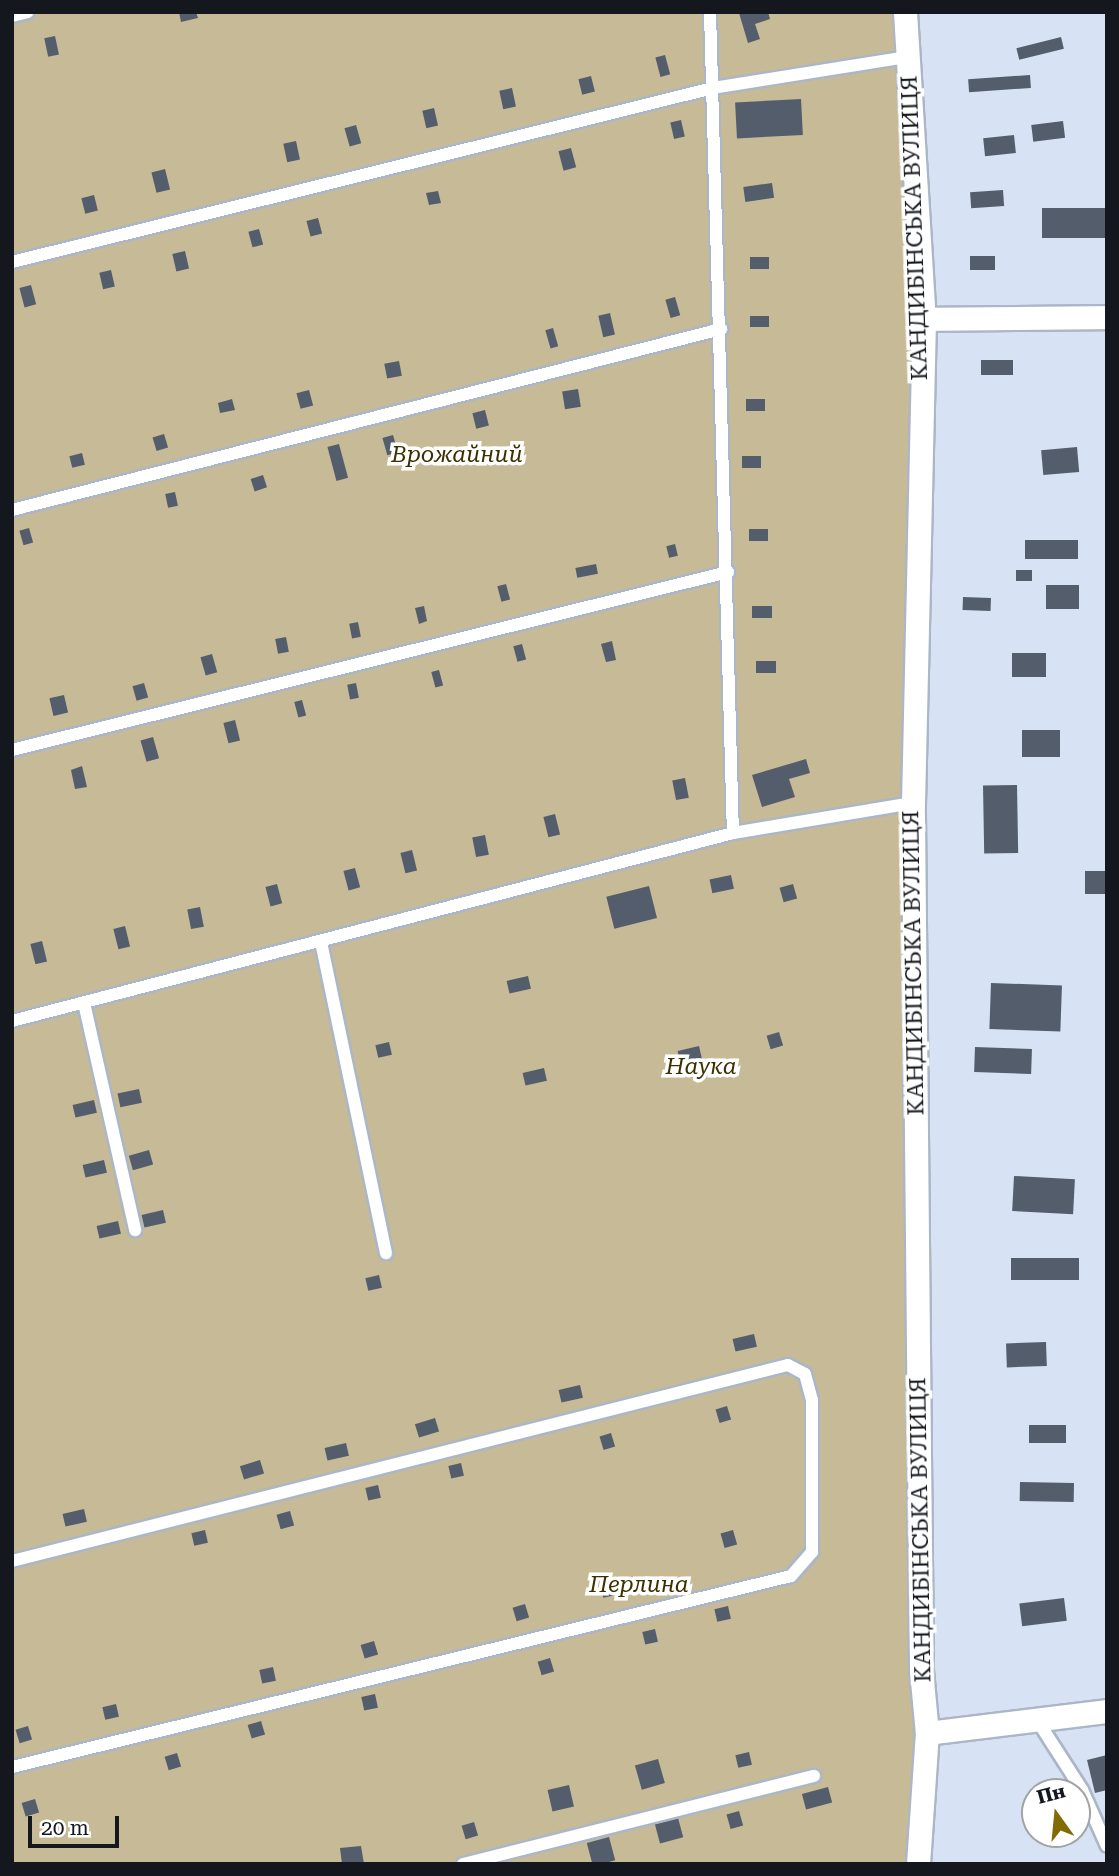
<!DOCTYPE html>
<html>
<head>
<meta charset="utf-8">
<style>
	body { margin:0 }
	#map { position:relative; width:1119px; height:1876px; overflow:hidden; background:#d7e3f5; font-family:"Roboto Serif",serif }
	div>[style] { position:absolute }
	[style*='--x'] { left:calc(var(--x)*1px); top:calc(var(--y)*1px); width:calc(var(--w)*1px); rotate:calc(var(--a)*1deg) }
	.green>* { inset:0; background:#c6bb96 }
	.building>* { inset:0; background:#545d6c; transform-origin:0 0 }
	.roads { filter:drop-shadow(2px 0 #abb6c7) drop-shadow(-2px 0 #abb6c7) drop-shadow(0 2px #abb6c7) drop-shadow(0 -2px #abb6c7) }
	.lane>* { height:12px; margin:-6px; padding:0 6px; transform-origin:6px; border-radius:6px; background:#fff }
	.street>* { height:23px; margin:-11.5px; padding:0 11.5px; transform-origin:11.5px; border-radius:11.5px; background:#fff }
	span { translate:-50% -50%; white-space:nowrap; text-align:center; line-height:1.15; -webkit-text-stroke:7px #fff; paint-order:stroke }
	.street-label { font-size:23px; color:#14181e }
	.park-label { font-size:23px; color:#3c3000; font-style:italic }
	.frame { position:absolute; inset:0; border:14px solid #14181e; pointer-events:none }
	.north { position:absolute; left:1021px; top:1778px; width:70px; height:70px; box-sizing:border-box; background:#fff; border:2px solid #a1a3a5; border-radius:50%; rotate:345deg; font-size:19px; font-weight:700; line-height:28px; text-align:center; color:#14181e }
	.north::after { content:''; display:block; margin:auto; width:24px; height:32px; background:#826b05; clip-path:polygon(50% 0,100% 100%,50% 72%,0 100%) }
	.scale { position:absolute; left:28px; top:1816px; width:91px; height:32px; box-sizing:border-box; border:4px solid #14181e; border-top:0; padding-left:9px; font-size:21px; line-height:24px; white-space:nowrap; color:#14181e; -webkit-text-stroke:5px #fff; paint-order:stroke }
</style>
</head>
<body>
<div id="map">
	<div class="green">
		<i style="clip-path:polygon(12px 12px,905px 12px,924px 319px,918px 1864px,12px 1864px)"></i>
	</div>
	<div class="building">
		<i style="clip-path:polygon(179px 12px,196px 12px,198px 18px,181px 22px)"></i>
		<i style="clip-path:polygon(768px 12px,770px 19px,755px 24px,760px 39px,748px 43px,739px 13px)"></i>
		<i style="left:55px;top:36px;width:19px;height:11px;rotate:78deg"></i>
		<i style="left:1061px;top:37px;width:12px;height:46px;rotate:76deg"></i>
		<i style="left:665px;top:55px;width:20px;height:10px;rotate:75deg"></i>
		<i style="left:1030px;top:75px;width:13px;height:62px;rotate:86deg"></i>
		<i style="left:591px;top:76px;width:16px;height:13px;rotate:76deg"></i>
		<i style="left:512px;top:88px;width:19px;height:13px;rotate:78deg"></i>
		<i style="left:801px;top:99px;width:36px;height:66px;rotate:87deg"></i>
		<i style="left:434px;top:108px;width:18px;height:12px;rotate:77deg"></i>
		<i style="left:681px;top:120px;width:17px;height:11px;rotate:77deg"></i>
		<i style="left:1063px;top:121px;width:17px;height:32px;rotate:83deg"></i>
		<i style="left:356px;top:125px;width:19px;height:12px;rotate:74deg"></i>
		<i style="left:1014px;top:135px;width:18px;height:31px;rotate:84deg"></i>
		<i style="left:296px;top:141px;width:19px;height:13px;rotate:78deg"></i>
		<i style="left:571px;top:148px;width:20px;height:13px;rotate:75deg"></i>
		<i style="left:165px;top:169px;width:21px;height:14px;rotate:76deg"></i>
		<i style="left:772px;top:183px;width:15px;height:29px;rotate:82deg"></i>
		<i style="left:1003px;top:190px;width:16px;height:33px;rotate:86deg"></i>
		<i style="clip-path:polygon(438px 191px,441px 203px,429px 205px,426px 193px)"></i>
		<i style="left:94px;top:195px;width:16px;height:13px;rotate:76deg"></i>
		<i style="left:1107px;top:208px;width:30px;height:65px;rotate:90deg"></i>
		<i style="left:318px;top:218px;width:16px;height:12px;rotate:75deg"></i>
		<i style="left:259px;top:229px;width:16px;height:11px;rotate:75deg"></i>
		<i style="left:185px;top:251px;width:18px;height:13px;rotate:77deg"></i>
		<i style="left:970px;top:256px;width:25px;height:14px"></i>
		<i style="left:750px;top:257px;width:19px;height:12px"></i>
		<i style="left:111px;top:270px;width:17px;height:12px;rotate:77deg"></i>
		<i style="left:31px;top:285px;width:20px;height:12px;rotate:75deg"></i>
		<i style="left:675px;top:297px;width:19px;height:10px;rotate:74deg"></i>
		<i style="left:610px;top:313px;width:22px;height:12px;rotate:77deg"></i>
		<i style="left:750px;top:316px;width:19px;height:11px"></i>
		<i style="left:553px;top:328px;width:19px;height:8px;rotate:74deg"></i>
		<i style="left:981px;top:360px;width:32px;height:15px"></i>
		<i style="left:399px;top:361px;width:15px;height:15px;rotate:79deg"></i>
		<i style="left:578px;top:389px;width:18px;height:16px;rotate:81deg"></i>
		<i style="left:309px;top:390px;width:16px;height:13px;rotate:75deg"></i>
		<i style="clip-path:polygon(232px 399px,235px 410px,220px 413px,218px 403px)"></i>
		<i style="left:765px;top:399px;width:12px;height:19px;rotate:90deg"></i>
		<i style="left:485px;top:410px;width:16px;height:13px;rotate:76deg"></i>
		<i style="left:164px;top:434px;width:14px;height:12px;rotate:73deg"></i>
		<i style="left:393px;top:435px;width:18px;height:11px;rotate:74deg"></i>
		<i style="left:339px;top:444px;width:35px;height:12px;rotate:75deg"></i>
		<i style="left:1077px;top:447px;width:25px;height:36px;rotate:85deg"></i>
		<i style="left:82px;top:453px;width:12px;height:13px;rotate:76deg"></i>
		<i style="left:742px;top:456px;width:19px;height:12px"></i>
		<i style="left:263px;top:475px;width:13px;height:13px;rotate:72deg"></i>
		<i style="left:175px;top:492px;width:14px;height:10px;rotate:78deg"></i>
		<i style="left:29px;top:528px;width:15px;height:10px;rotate:74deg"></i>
		<i style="left:749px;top:529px;width:19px;height:12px"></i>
		<i style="left:1078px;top:540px;width:19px;height:53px;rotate:90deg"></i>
		<i style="left:675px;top:544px;width:12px;height:9px;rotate:76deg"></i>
		<i style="left:596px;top:564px;width:10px;height:21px;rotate:79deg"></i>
		<i style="left:1016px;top:570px;width:16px;height:11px"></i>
		<i style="left:506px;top:584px;width:16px;height:9px;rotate:75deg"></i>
		<i style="left:1046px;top:585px;width:33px;height:24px"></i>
		<i style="left:963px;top:597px;width:28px;height:13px;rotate:2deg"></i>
		<i style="clip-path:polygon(424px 606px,427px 621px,419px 624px,415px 608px)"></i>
		<i style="left:752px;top:606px;width:20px;height:12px"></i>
		<i style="left:358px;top:622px;width:15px;height:9px;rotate:79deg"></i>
		<i style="left:286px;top:637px;width:15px;height:11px;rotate:79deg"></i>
		<i style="clip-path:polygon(612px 641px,616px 660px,606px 662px,601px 644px)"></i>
		<i style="left:522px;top:644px;width:16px;height:9px;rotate:75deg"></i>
		<i style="left:1012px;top:653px;width:34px;height:24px"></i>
		<i style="left:212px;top:654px;width:19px;height:12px;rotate:74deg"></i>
		<i style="left:756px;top:661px;width:20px;height:12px"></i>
		<i style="left:439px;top:670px;width:16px;height:8px;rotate:75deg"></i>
		<i style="left:144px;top:683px;width:15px;height:12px;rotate:74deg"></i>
		<i style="left:356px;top:683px;width:15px;height:9px;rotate:79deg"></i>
		<i style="left:64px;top:695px;width:18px;height:15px;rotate:77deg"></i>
		<i style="left:302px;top:700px;width:16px;height:8px;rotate:75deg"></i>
		<i style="left:235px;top:720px;width:21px;height:12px;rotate:76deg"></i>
		<i style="left:1022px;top:730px;width:38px;height:27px"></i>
		<i style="left:153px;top:737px;width:22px;height:13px;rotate:74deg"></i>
		<i style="clip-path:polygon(806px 759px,810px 773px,789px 779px,795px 797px,762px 807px,752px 775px)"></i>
		<i style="clip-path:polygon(82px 766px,87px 787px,75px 789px,71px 770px)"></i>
		<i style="left:685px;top:778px;width:20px;height:13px;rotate:79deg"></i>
		<i style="left:1017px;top:785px;width:68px;height:34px;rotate:89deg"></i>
		<i style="left:555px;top:814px;width:21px;height:12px;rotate:76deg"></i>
		<i style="left:485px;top:835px;width:20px;height:13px;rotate:79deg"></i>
		<i style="left:412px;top:850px;width:21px;height:12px;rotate:76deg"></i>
		<i style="left:355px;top:868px;width:20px;height:12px;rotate:75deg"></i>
		<i style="left:1085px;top:871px;width:22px;height:23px"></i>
		<i style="left:731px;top:875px;width:14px;height:22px;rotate:78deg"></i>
		<i style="left:277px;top:884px;width:20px;height:12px;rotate:75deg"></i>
		<i style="left:793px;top:884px;width:15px;height:14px;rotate:74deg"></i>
		<i style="left:649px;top:886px;width:33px;height:44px;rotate:76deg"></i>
		<i style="left:200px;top:907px;width:20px;height:13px;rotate:79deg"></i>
		<i style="left:125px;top:926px;width:21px;height:12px;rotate:76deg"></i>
		<i style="left:42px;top:941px;width:21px;height:12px;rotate:76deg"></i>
		<i style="left:528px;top:976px;width:13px;height:22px;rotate:77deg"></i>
		<i style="left:991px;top:983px;width:71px;height:46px;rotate:2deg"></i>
		<i style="left:779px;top:1032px;width:14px;height:13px;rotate:73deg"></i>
		<i style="left:389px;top:1042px;width:13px;height:14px;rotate:77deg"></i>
		<i style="left:699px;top:1046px;width:13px;height:22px;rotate:77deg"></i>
		<i style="left:975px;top:1047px;width:57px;height:25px;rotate:2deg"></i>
		<i style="left:544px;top:1068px;width:13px;height:22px;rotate:77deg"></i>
		<i style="left:139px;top:1089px;width:14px;height:22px;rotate:78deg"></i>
		<i style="left:94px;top:1100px;width:13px;height:22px;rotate:77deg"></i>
		<i style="left:149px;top:1150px;width:15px;height:21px;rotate:74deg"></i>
		<i style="left:104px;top:1160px;width:13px;height:22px;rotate:77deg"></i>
		<i style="left:1014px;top:1176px;width:61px;height:35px;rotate:3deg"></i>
		<i style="left:163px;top:1210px;width:13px;height:22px;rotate:77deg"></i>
		<i style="left:118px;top:1221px;width:13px;height:22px;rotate:77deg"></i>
		<i style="left:1011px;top:1258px;width:68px;height:22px"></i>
		<i style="left:379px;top:1275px;width:13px;height:14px;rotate:77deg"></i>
		<i style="left:754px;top:1334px;width:13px;height:22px;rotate:77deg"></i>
		<i style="left:1046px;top:1342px;width:24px;height:40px;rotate:88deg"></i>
		<i style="left:580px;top:1385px;width:13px;height:22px;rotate:77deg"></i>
		<i style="left:727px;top:1406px;width:14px;height:12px;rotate:73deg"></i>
		<i style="left:435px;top:1418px;width:14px;height:21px;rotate:73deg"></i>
		<i style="left:1029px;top:1425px;width:37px;height:18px"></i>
		<i style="left:611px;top:1433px;width:14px;height:12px;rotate:73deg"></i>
		<i style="left:346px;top:1443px;width:13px;height:22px;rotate:77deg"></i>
		<i style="left:260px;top:1460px;width:14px;height:21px;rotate:73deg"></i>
		<i style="left:461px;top:1463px;width:13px;height:13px;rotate:77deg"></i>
		<i style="left:1020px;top:1482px;width:54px;height:19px;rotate:1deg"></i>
		<i style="left:378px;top:1485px;width:13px;height:13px;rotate:77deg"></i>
		<i style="left:84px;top:1509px;width:13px;height:22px;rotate:77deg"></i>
		<i style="left:290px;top:1511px;width:15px;height:14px;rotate:74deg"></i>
		<i style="left:205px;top:1530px;width:13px;height:14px;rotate:77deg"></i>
		<i style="left:733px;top:1530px;width:15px;height:13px;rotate:74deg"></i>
		<i style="left:614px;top:1582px;width:13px;height:14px;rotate:77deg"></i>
		<i style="left:1064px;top:1598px;width:23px;height:45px;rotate:83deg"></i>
		<i style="left:525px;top:1604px;width:14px;height:13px;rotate:73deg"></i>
		<i style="left:728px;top:1606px;width:13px;height:14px;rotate:77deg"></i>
		<i style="left:655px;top:1629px;width:13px;height:13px;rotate:77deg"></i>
		<i style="left:374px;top:1641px;width:14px;height:14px;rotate:73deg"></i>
		<i style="left:550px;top:1658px;width:14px;height:13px;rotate:73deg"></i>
		<i style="left:273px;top:1667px;width:14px;height:14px;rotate:78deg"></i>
		<i style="left:375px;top:1694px;width:14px;height:14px;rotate:78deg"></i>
		<i style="left:116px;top:1704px;width:13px;height:14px;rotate:77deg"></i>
		<i style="left:261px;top:1721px;width:14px;height:14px;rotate:73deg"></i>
		<i style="left:28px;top:1726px;width:14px;height:13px;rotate:73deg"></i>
		<i style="left:749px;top:1752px;width:13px;height:14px;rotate:77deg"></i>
		<i style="left:177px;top:1753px;width:14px;height:13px;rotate:73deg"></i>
		<i style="clip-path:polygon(1107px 1755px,1107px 1790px,1095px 1793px,1087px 1760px)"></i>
		<i style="left:658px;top:1759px;width:25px;height:24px;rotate:74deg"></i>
		<i style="left:569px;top:1785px;width:22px;height:22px;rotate:77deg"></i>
		<i style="left:828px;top:1787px;width:16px;height:27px;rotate:75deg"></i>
		<i style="left:35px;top:1799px;width:14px;height:14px;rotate:73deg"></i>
		<i style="left:739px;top:1811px;width:15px;height:13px;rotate:74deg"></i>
		<i style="left:677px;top:1814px;width:24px;height:24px;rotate:75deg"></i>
		<i style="left:474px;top:1822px;width:14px;height:13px;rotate:73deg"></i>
		<i style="left:609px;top:1837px;width:24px;height:23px;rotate:75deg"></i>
		<i style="clip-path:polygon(361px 1846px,364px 1864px,342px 1864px,340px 1848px)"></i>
	</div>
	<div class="roads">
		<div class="lane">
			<i style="--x:710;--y:12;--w:821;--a:88.4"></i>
			<i style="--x:12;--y:16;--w:16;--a:-14"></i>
			<i style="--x:12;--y:262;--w:722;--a:-13.94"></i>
			<i style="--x:713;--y:88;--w:196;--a:-9.1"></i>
			<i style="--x:12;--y:510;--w:732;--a:-14.32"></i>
			<i style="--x:12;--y:750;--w:738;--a:-13.96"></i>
			<i style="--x:321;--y:942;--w:318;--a:78.2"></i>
			<i style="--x:84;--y:1003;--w:233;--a:77.3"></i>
			<i style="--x:12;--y:1021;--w:745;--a:-14.61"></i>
			<i style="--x:733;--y:833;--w:182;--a:-9.5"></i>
			<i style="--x:12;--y:1561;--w:800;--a:-14.18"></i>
			<i style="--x:788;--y:1365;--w:19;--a:28"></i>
			<i style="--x:805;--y:1374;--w:27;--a:75"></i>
			<i style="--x:812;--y:1400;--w:152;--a:90"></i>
			<i style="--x:812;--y:1552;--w:32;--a:131"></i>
			<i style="--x:791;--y:1576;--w:802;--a:166.22"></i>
			<i style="--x:1039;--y:1723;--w:80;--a:57.3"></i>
			<i style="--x:1082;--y:1790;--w:61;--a:65.9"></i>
			<i style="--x:463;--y:1864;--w:362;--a:-14.1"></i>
		</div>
		<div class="street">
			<i style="--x:905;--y:12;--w:308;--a:86.5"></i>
			<i style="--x:924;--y:319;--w:497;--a:91.3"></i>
			<i style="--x:913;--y:816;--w:854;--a:89.46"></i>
			<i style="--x:921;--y:1670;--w:63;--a:84.6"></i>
			<i style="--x:927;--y:1733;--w:181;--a:-7"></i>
			<i style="--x:924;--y:319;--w:183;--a:-0.6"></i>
			<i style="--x:918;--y:1864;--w:131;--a:-86.1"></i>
		</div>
	</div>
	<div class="street-label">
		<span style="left:915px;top:228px;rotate:-92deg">КАНДИБІНСЬКА ВУЛИЦЯ</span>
		<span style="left:914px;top:963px;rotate:-91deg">КАНДИБІНСЬКА ВУЛИЦЯ</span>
		<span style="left:921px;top:1530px;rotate:-91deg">КАНДИБІНСЬКА ВУЛИЦЯ</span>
	</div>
	<div class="park-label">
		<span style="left:457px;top:455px">Врожайний</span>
		<span style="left:701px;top:1067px">Наука</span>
		<span style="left:639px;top:1585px">Перлина</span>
	</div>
	<div class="frame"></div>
	<div class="north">Пн</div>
	<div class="scale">20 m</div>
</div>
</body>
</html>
